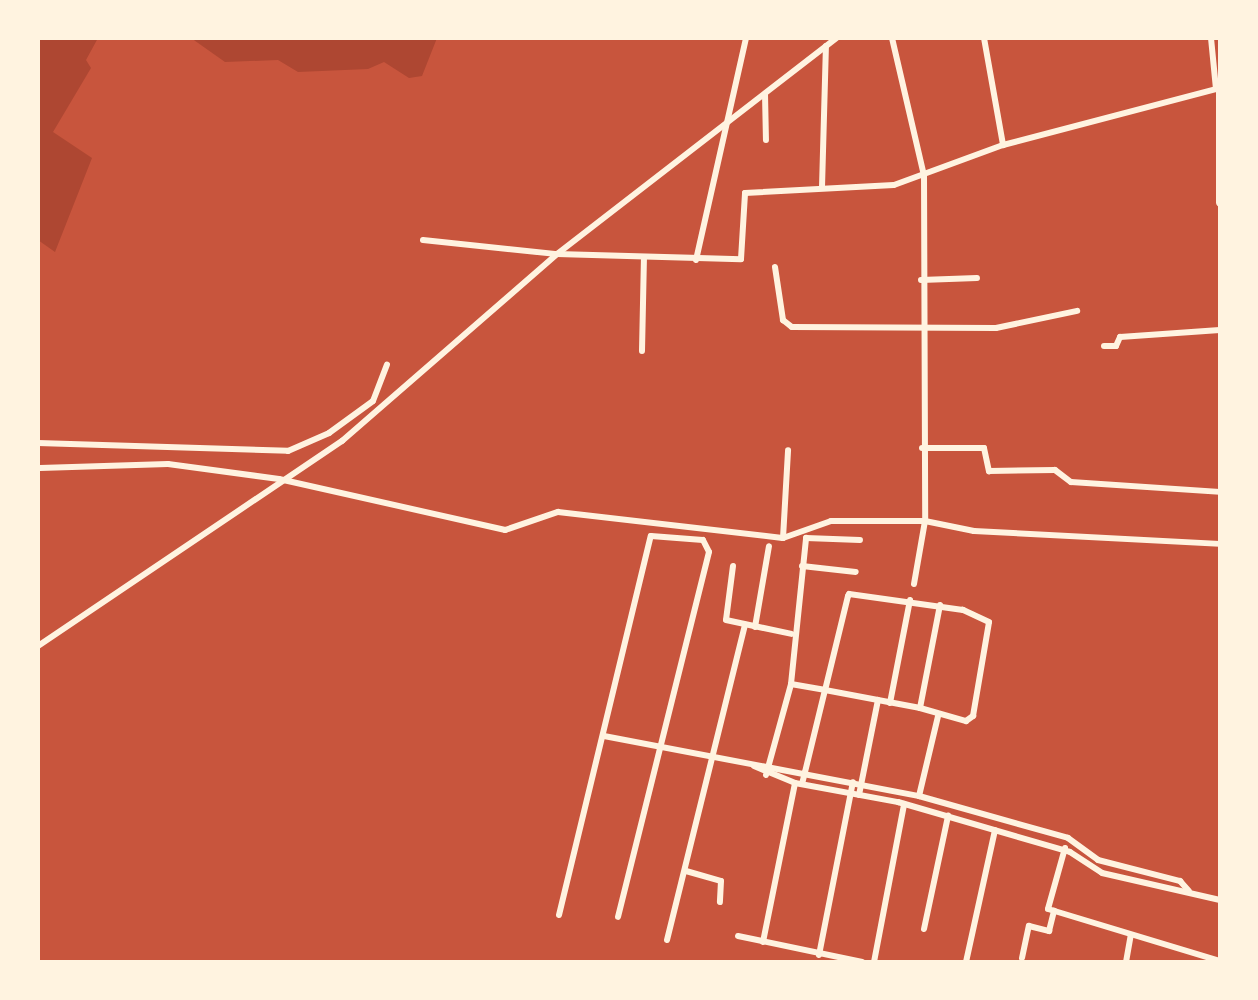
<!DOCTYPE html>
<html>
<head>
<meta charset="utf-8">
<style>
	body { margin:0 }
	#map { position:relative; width:1258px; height:1000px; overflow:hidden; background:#c8553d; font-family:Literata,serif }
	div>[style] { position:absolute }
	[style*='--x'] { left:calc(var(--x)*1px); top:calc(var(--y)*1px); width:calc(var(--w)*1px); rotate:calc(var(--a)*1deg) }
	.green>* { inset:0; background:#ae4732 }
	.minor>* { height:6px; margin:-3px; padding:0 3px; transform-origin:3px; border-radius:3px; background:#fff3e0 }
	.secondary>* { height:9px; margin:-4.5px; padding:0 4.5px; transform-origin:4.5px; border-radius:4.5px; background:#fff3e0 }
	span { translate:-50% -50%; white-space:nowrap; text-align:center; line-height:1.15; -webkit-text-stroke:8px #fff3e0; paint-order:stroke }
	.frame { position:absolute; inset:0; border:40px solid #fff3e0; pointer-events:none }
</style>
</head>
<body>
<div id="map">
	<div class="green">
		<i style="clip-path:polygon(38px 38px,98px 38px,86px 60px,91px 68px,53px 132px,92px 158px,55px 252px,38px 240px)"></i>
		<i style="clip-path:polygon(191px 38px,437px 38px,422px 76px,409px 78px,384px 62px,368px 69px,298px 72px,278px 60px,225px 62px)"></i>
	</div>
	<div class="minor">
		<i style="--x:892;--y:38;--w:141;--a:76.9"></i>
		<i style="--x:924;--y:175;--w:346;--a:89.8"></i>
		<i style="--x:925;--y:521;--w:50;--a:11.5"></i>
		<i style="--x:974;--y:531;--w:246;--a:3"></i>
		<i style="--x:984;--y:38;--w:109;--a:79.9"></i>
		<i style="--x:765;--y:94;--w:46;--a:88.8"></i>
		<i style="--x:822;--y:187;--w:141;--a:-88.4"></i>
		<i style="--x:423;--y:240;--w:135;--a:6"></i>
		<i style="--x:557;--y:254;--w:184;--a:1.6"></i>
		<i style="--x:741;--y:259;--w:66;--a:-86.5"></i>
		<i style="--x:745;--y:193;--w:149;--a:-3.1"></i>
		<i style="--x:894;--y:185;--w:116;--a:-20.2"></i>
		<i style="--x:1003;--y:145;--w:220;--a:-14.7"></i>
		<i style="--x:1216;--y:89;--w:51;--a:-95.6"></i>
		<i style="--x:696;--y:260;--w:228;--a:-77.3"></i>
		<i style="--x:775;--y:267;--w:54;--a:81.4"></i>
		<i style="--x:783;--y:320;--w:11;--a:38"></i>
		<i style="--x:792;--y:327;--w:204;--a:0.3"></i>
		<i style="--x:996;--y:328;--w:83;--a:-11.9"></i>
		<i style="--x:921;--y:280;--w:56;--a:-2"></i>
		<i style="--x:1104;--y:346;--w:12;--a:0"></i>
		<i style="--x:1116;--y:346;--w:10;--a:-66"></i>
		<i style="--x:1120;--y:337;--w:100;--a:-4"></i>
		<i style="--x:642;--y:351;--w:92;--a:-88.8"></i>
		<i style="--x:38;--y:443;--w:250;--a:1.8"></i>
		<i style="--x:288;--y:451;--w:45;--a:-23.7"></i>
		<i style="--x:329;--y:433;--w:54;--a:-36"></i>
		<i style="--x:373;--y:401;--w:39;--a:-69"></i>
		<i style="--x:922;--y:448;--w:62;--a:0"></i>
		<i style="--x:984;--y:448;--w:24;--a:78"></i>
		<i style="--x:989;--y:471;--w:66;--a:-0.9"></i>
		<i style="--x:1055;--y:470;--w:20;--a:37"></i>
		<i style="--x:1071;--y:482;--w:149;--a:3.8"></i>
		<i style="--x:40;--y:468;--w:128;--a:-1.8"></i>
		<i style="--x:168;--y:464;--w:112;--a:7.7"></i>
		<i style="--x:279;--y:479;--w:232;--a:12.7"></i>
		<i style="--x:505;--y:530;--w:56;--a:-18.8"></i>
		<i style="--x:558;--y:512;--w:226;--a:6.6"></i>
		<i style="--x:783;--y:538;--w:51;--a:-19.5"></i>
		<i style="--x:831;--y:521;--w:94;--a:0"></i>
		<i style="--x:925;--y:521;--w:64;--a:99.9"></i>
		<i style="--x:783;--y:538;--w:88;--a:-86.7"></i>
		<i style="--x:733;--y:566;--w:54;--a:97.4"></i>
		<i style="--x:726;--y:620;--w:67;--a:12"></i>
		<i style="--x:802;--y:566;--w:54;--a:6.3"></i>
		<i style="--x:755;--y:627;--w:82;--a:-80.2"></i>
		<i style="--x:38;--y:646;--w:367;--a:-34"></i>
		<i style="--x:342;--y:441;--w:285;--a:-41"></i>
		<i style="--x:557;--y:254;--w:353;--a:-37.7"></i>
		<i style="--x:791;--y:684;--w:35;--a:10"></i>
		<i style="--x:825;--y:690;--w:97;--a:10.7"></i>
		<i style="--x:920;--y:708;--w:48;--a:15.8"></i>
		<i style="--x:966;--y:721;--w:9;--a:-36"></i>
		<i style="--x:973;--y:716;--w:95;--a:-80.3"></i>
		<i style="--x:989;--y:622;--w:29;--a:-155"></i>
		<i style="--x:963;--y:610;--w:115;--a:-172"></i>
		<i style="--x:849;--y:594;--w:2;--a:117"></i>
		<i style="--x:848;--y:596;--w:97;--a:103.7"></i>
		<i style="--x:825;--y:690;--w:84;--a:103.7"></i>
		<i style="--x:805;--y:772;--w:12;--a:104"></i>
		<i style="--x:890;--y:703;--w:105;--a:-79"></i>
		<i style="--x:920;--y:708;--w:105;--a:-79"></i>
		<i style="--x:604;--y:736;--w:321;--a:10.8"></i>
		<i style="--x:919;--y:796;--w:155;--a:15.7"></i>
		<i style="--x:1068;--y:838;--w:37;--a:36"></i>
		<i style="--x:1098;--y:860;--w:85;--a:14.4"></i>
		<i style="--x:1180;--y:881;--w:13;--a:48"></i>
		<i style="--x:754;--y:766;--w:44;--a:22.5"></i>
		<i style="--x:795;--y:783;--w:105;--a:10.5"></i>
		<i style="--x:898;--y:802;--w:179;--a:16.2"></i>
		<i style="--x:1070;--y:852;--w:38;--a:33"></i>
		<i style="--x:1102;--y:873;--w:121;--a:12.9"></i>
		<i style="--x:766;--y:775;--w:94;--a:-74.6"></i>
		<i style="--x:791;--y:684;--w:147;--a:-84.1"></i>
		<i style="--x:806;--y:538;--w:54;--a:2.1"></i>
		<i style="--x:859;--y:795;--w:97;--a:-78.7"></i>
		<i style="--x:919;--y:796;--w:82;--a:-76.6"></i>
		<i style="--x:1065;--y:848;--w:63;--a:105.6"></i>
		<i style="--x:1048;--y:909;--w:180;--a:16.8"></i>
		<i style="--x:686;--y:871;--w:36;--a:16"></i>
		<i style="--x:721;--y:881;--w:21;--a:93"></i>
		<i style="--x:559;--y:915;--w:390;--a:-76.4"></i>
		<i style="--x:651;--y:536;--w:52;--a:4.4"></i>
		<i style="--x:703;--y:540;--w:13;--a:63"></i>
		<i style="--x:709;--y:552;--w:376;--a:104"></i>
		<i style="--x:924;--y:929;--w:116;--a:-78"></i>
		<i style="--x:738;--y:936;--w:127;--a:11.8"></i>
		<i style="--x:667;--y:940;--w:325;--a:-76.1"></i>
		<i style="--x:763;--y:942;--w:162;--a:-78.6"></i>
		<i style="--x:819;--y:955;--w:176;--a:-78.9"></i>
		<i style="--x:1022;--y:958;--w:33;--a:-78"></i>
		<i style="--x:1029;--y:926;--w:21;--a:14"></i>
		<i style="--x:1049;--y:931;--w:21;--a:-76"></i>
		<i style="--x:874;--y:962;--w:161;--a:-79.2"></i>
		<i style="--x:966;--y:962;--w:135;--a:-77.6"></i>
		<i style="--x:1126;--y:962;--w:27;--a:-80"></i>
	</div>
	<div class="secondary">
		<i style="--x:1220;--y:88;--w:114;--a:90"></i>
	</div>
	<div class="frame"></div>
</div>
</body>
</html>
